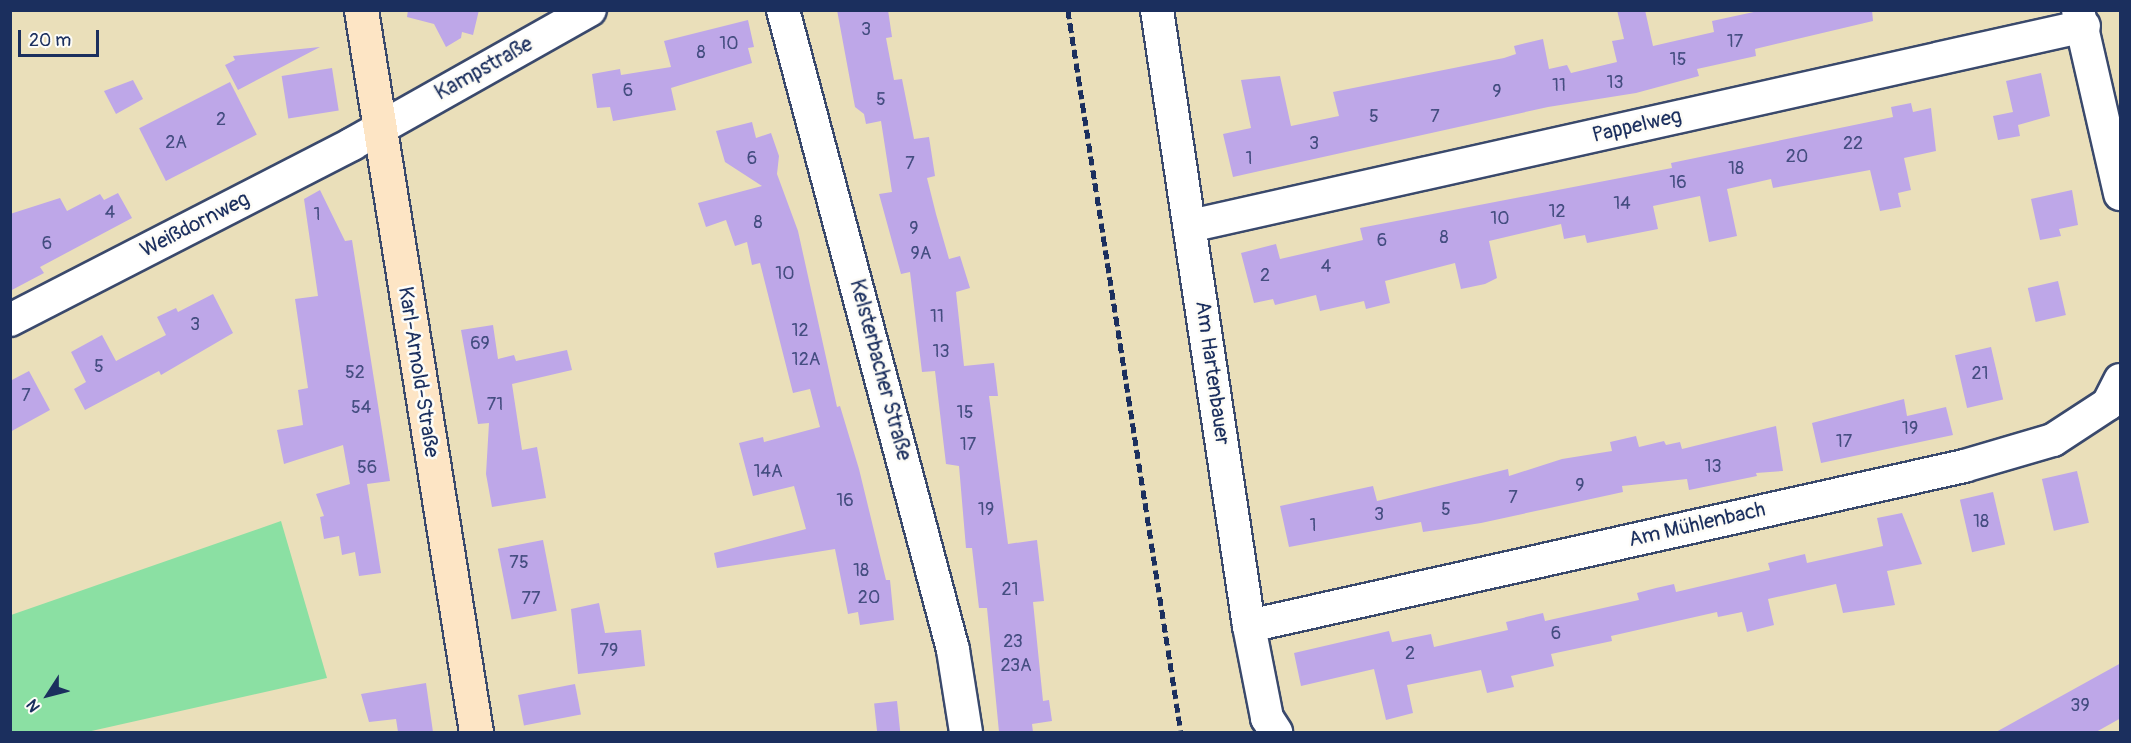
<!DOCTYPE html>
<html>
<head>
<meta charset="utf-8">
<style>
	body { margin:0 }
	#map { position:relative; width:2131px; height:743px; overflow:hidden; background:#eadfba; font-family:Pangolin,sans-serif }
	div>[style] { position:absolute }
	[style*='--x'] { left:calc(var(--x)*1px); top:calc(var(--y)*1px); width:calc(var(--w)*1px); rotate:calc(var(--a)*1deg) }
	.green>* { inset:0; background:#8be0a3 }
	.building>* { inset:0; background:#bea7e8; transform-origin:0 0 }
	.roads { filter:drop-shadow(2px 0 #3a496c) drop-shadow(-2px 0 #3a496c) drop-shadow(0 2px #3a496c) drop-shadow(0 -2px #3a496c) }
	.street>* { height:32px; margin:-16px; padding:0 16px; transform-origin:16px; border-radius:16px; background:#fff }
	.secondary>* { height:33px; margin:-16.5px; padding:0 16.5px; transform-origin:16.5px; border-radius:16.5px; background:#fde5c5 }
	.rail>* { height:4.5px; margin-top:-2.25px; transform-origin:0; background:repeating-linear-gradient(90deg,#1b2f5e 0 9px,transparent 0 13.5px) }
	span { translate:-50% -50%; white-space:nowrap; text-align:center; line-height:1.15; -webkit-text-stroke:5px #fdfcf7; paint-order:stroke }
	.number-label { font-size:18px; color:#444d80 }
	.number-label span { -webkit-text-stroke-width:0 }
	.street-label { font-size:21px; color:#1b2f5e }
	.frame { position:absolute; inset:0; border:12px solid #1b2f5e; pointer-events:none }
	.north { position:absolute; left:18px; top:665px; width:60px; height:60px; -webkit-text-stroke:4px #fdfcf7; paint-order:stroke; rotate:234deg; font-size:16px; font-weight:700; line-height:24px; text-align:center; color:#1b2f5e }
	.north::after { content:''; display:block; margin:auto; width:21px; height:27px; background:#1b2f5e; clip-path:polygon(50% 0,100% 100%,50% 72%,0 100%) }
	.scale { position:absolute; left:18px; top:30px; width:81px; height:27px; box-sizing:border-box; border:3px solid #1b2f5e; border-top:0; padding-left:8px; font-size:18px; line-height:21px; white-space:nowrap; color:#1b2f5e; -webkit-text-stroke:4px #fdfcf7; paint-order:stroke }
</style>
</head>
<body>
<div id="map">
	<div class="green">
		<i style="clip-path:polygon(281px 521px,327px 678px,87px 732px,11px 732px,11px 615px)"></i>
	</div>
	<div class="building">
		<i style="clip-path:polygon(408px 10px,479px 10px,473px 35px,462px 32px,461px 38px,446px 47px,434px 24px,407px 17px)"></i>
		<i style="clip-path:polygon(837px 10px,888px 10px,892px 37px,886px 38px,894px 80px,902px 79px,914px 139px,929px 137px,935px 176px,927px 178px,936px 214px,949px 259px,960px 256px,970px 288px,956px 292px,964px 366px,994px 363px,998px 396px,989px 396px,1008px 544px,1037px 540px,1044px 601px,1033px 602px,1043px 701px,1049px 700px,1052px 721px,1032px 724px,1033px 732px,999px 732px,987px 608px,979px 608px,972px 548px,966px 548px,959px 466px,946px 464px,935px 371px,922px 372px,910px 272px,901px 274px,879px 194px,892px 192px,881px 121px,866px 124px,864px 114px,855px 107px)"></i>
		<i style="clip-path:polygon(1617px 10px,1645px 10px,1653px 46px,1714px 32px,1712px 21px,1763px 10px,1872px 10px,1873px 21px,1755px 49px,1756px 56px,1697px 69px,1699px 76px,1636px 93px,1548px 107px,1233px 177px,1223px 134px,1251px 128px,1241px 80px,1280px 76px,1291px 126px,1339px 116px,1333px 92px,1504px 58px,1516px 54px,1514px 46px,1543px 39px,1549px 69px,1567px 65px,1571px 73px,1617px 62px,1612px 41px,1624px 39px)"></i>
		<i style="clip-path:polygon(748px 20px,754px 47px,748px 48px,752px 63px,671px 88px,676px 110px,613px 121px,610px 107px,597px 108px,592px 74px,620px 69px,621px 75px,671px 67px,664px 41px)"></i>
		<i style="clip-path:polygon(320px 47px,238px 90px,225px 65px,235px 60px,233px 56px)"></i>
		<i style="left:332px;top:68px;width:43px;height:51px;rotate:81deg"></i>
		<i style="clip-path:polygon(2041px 73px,2050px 116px,2018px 125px,2020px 136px,1998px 140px,1993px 116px,2013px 112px,2006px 81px)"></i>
		<i style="clip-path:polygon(133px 80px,143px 99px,116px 114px,104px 91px)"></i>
		<i style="left:230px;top:82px;width:59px;height:102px;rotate:63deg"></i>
		<i style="clip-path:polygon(1911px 103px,1913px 112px,1931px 108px,1936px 151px,1904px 158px,1911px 190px,1898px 193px,1901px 207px,1880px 211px,1870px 170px,1773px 188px,1771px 179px,1727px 189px,1737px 236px,1709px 242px,1700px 196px,1653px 206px,1658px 229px,1587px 243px,1585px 235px,1564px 239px,1561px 224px,1489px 241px,1497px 278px,1485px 284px,1461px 289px,1455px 263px,1385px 281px,1390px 303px,1366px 309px,1364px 301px,1320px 311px,1316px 295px,1275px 305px,1273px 299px,1254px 303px,1241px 253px,1276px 244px,1280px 259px,1363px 240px,1360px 228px,1672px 168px,1671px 163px,1893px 117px,1891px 107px)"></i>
		<i style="clip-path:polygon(752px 122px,756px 138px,771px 133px,779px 156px,777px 174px,798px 231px,837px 407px,840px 406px,859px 469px,886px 580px,890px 580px,894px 620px,860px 625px,858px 612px,848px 614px,835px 549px,717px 568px,714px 553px,806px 529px,794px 486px,753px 496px,739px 443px,763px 437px,764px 442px,820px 427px,810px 389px,793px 393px,760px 263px,752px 265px,747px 242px,735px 246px,726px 220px,706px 227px,698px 203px,762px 186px,725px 162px,716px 131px)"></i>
		<i style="clip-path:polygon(320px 190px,345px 241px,352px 240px,390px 481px,367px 484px,381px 573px,359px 576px,355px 552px,342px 555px,339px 536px,324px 539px,320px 517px,324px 516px,316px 494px,350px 484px,343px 445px,284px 464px,277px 430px,303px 425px,298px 390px,308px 388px,295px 299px,318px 296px,304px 199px)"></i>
		<i style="clip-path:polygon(2072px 190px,2078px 225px,2059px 229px,2061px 236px,2040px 240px,2031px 199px)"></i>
		<i style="clip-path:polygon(118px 193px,132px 218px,40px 267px,44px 273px,10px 291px,10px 214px,60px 198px,67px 211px,100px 194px,104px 200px)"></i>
		<i style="left:2058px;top:281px;width:35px;height:31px;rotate:77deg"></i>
		<i style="clip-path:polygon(213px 294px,233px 333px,161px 375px,159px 371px,85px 410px,74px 389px,86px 382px,71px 352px,102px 335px,116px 361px,166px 335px,157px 317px,176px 308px,178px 312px)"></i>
		<i style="clip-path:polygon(493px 325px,498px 359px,514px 355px,516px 361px,567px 350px,572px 370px,512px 384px,522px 450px,537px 447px,546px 498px,492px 507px,486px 474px,489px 423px,478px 424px,461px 330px)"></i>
		<i style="left:1991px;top:347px;width:54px;height:37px;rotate:77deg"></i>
		<i style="clip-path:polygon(29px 371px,50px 410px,10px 432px,10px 381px)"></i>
		<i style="clip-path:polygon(1904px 399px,1907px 416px,1946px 407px,1953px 435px,1821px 463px,1812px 423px)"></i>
		<i style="clip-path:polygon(1776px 426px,1783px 471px,1756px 473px,1757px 476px,1689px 490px,1687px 479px,1622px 486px,1623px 492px,1481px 523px,1423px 532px,1421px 522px,1289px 547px,1280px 506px,1373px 486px,1377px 501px,1508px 469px,1509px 476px,1562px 459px,1612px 451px,1610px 442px,1636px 436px,1639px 447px,1664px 441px,1666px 445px,1680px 442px,1682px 449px)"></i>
		<i style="left:2077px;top:471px;width:53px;height:36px;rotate:77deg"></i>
		<i style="left:1993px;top:492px;width:54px;height:34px;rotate:77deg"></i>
		<i style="clip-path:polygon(1902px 513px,1922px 564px,1887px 571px,1895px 605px,1843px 613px,1836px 584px,1795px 593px,1768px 599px,1774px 625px,1747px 632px,1742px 612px,1718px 617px,1717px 612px,1611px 636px,1612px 641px,1551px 654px,1554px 666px,1511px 676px,1514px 687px,1487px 693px,1481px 670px,1407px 685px,1413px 713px,1386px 720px,1374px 669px,1301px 686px,1294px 653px,1389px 631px,1392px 642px,1431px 634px,1434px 647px,1508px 630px,1506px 622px,1543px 613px,1545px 621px,1639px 600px,1637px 593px,1656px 588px,1674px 584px,1676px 592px,1770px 570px,1768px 563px,1805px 554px,1807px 563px,1883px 546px,1877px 518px)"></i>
		<i style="left:543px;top:540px;width:72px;height:46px;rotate:79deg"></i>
		<i style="clip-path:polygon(599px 603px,605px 633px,641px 630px,645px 666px,578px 674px,571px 609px)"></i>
		<i style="clip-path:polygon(2121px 663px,2121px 718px,2096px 732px,1996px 732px)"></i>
		<i style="clip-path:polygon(426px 683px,433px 732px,398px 732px,396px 719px,369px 722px,361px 694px)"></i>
		<i style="left:575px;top:684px;width:31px;height:58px;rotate:79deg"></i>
		<i style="left:897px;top:701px;width:31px;height:23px;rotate:84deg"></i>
	</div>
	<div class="roads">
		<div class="street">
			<i style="--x:783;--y:10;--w:662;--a:75.12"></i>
			<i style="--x:953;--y:650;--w:83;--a:81"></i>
			<i style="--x:1157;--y:10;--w:623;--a:81.51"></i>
			<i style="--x:1249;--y:626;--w:94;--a:78.9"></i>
			<i style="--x:1267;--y:718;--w:17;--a:57"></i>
			<i style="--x:2078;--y:10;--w:189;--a:77.1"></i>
			<i style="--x:1190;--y:226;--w:916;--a:-12.61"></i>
			<i style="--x:10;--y:320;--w:385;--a:-27.2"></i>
			<i style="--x:352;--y:144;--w:273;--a:-29.4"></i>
			<i style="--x:1249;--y:626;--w:733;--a:-12.61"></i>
			<i style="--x:1964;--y:466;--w:93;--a:-16.3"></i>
			<i style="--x:2053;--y:440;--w:66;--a:-33.2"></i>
			<i style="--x:2108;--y:404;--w:27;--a:-63"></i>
		</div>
		<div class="secondary">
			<i style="--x:361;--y:10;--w:731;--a:80.95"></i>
		</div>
	</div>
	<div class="rail">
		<i style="--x:1068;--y:10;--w:731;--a:81.1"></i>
	</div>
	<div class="number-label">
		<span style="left:866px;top:30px">3</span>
		<span style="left:1735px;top:42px">17</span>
		<span style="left:729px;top:44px">10</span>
		<span style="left:701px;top:53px">8</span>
		<span style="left:1678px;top:60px">15</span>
		<span style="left:1615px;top:83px">13</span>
		<span style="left:1559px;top:86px">11</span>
		<span style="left:628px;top:91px">6</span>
		<span style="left:1497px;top:92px">9</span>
		<span style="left:881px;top:100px">5</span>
		<span style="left:1374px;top:117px">5</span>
		<span style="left:1435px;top:117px">7</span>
		<span style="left:221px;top:120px">2</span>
		<span style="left:176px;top:143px">2A</span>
		<span style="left:1314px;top:144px">3</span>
		<span style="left:1853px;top:144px">22</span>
		<span style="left:1797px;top:157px">20</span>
		<span style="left:752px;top:159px">6</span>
		<span style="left:1249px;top:159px">1</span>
		<span style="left:910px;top:164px">7</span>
		<span style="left:1736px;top:169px">18</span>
		<span style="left:1678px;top:183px">16</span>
		<span style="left:1622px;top:204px">14</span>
		<span style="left:1557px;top:212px">12</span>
		<span style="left:110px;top:213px">4</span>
		<span style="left:317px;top:215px">1</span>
		<span style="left:1500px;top:219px">10</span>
		<span style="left:758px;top:223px">8</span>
		<span style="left:914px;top:229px">9</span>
		<span style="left:1444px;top:238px">8</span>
		<span style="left:1382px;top:241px">6</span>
		<span style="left:47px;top:244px">6</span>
		<span style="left:921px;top:254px">9A</span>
		<span style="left:1326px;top:267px">4</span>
		<span style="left:785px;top:274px">10</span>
		<span style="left:1265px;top:276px">2</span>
		<span style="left:937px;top:317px">11</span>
		<span style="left:195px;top:325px">3</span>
		<span style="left:800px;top:331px">12</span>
		<span style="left:480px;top:344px">69</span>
		<span style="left:941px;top:352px">13</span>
		<span style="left:806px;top:360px">12A</span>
		<span style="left:99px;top:367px">5</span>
		<span style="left:355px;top:373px">52</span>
		<span style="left:1980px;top:374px">21</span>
		<span style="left:26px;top:396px">7</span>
		<span style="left:495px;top:405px">71</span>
		<span style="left:361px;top:408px">54</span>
		<span style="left:965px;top:413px">15</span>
		<span style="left:1910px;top:429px">19</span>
		<span style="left:1844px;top:442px">17</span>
		<span style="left:968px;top:445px">17</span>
		<span style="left:1713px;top:467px">13</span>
		<span style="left:367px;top:468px">56</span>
		<span style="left:768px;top:472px">14A</span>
		<span style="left:1580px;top:486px">9</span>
		<span style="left:1513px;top:498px">7</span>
		<span style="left:845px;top:501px">16</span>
		<span style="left:986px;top:510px">19</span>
		<span style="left:1446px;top:510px">5</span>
		<span style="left:1379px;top:515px">3</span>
		<span style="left:1981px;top:522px">18</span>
		<span style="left:1313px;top:526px">1</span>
		<span style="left:519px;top:563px">75</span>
		<span style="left:861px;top:571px">18</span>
		<span style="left:1010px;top:590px">21</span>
		<span style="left:869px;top:598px">20</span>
		<span style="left:531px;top:599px">77</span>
		<span style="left:1556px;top:634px">6</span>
		<span style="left:1013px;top:642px">23</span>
		<span style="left:609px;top:651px">79</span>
		<span style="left:1410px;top:654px">2</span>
		<span style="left:1016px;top:666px">23A</span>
		<span style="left:2080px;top:706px">39</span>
	</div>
	<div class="street-label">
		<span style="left:484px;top:69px;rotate:-29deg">Kampstraße</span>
		<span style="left:1637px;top:126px;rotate:-13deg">Pappelweg</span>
		<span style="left:195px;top:225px;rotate:-27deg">Weißdornweg</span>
		<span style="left:880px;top:370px;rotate:75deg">Kelsterbacher Straße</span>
		<span style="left:418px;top:372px;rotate:81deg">Karl-Arnold-Straße</span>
		<span style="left:1212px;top:373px;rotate:82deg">Am Hartenbauer</span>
		<span style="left:1697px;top:525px;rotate:-13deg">Am Mühlenbach</span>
	</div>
	<div class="frame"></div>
	<div class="north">N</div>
	<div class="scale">20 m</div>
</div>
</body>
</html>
